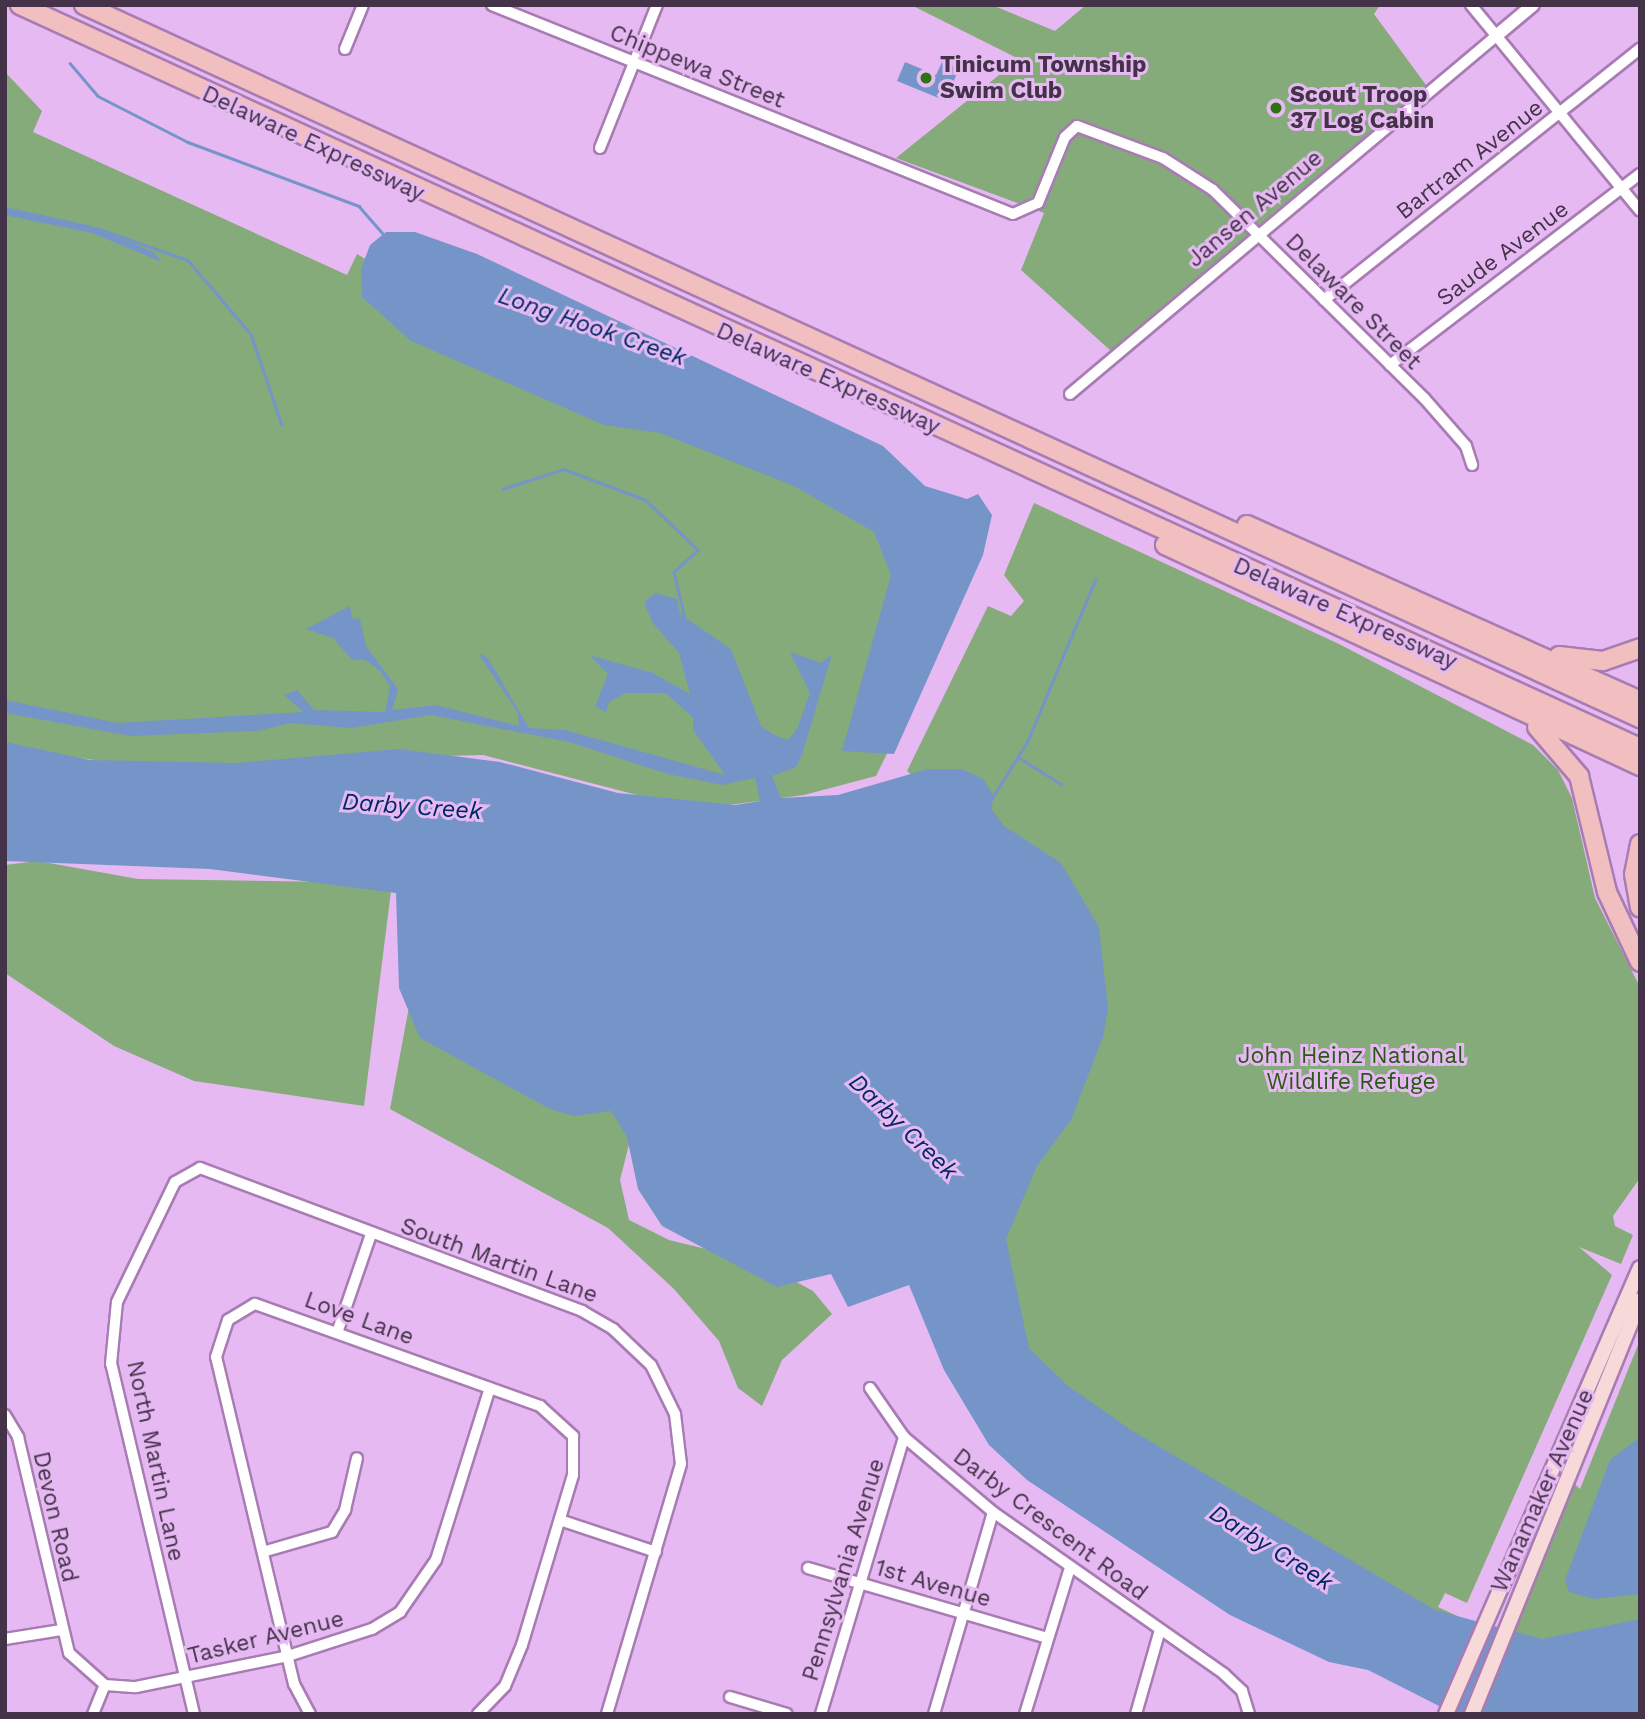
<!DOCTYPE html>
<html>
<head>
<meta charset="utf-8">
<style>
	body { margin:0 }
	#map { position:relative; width:1645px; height:1719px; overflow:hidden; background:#e6b9f3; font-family:"Work Sans",sans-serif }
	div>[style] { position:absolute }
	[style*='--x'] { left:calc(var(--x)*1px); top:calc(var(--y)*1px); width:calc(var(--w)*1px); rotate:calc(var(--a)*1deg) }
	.green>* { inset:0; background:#85ab7a }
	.water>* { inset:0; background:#7595c8 }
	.stream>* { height:2.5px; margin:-1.25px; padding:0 1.25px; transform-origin:1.25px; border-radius:1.25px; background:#7595c8 }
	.roads { filter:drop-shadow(2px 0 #a87cb3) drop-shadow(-2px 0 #a87cb3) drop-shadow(0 2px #a87cb3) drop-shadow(0 -2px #a87cb3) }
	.minor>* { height:10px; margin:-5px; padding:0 5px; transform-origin:5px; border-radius:5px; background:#fff }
	.tertiary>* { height:12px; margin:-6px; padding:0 6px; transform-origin:6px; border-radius:6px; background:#fff }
	.primary>* { height:14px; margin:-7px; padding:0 7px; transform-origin:7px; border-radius:7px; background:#f7d9d9 }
	.motorway>* { height:18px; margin:-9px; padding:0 9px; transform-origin:9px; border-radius:9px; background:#f1bfbf }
	.dots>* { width:19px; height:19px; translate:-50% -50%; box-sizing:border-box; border:4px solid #e6b9f3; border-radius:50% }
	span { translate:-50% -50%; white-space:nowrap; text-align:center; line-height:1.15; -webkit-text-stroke:6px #e6b9f3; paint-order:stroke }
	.poi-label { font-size:23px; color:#443249; font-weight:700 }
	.left { translate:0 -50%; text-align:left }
	.street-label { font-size:23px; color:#443249 }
	.park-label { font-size:23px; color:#265913 }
	.water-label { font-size:24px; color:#002964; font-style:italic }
	.frame { position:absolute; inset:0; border:7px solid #443249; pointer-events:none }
</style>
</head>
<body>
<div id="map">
	<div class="green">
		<i style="clip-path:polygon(911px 5px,992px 5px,1055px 31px,1086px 5px,1380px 5px,1374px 14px,1426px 85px,1111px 351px,1021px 270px,1044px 213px,896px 158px,1019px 59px)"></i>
		<i style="clip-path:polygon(5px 72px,42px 111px,33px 132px,347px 275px,357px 254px,414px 289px,864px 511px,951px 623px,876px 776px,804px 795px,729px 805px,668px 803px,483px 755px,443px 756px,420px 769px,109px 762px,5px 748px)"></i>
		<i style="clip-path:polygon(1034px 503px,1339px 644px,1533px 745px,1558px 770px,1572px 798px,1595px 898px,1640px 987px,1640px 1178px,1613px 1216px,1615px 1226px,1633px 1235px,1621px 1264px,1579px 1247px,1612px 1275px,1467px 1603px,1445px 1593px,1438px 1607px,1470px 1622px,1428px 1613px,1107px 1420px,1014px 1340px,913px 776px,907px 771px,988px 606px,1011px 616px,1024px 601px,1004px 575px)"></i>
		<i style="clip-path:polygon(38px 861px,138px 879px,392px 883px,364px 1106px,194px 1081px,114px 1046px,5px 973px,5px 865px)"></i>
		<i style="clip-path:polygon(432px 883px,637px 1113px,620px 1180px,629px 1220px,669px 1240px,760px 1262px,813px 1291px,832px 1314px,782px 1360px,762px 1406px,738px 1388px,719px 1341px,674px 1289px,608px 1228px,390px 1109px)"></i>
		<i style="clip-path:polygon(1640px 1340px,1640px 1622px,1552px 1645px,1502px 1637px,1569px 1479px,1580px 1489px)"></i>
	</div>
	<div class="water">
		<i style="clip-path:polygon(905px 62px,936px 75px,942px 62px,959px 68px,946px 101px,897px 81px)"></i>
		<i style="clip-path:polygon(5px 207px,88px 225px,153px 252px,162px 262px,92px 233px,5px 215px)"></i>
		<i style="clip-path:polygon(386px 232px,415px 232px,477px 254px,883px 446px,925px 486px,967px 499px,978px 494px,992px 515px,983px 555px,894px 754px,842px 751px,891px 575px,874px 532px,794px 486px,660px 433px,604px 425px,411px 341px,362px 297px,361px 269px,370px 245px)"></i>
		<i style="clip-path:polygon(655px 593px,677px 599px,680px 614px,731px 649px,761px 726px,776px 736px,788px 740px,797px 729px,810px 693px,790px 652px,821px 663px,832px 654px,802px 755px,796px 767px,772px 776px,781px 798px,838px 795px,928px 769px,962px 769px,983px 779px,993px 795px,992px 810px,1004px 826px,1061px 863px,1099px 927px,1108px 1008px,1103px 1037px,1071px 1120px,1037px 1166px,1006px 1239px,1029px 1348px,1067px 1385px,1131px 1430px,1435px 1610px,1542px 1639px,1640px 1619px,1640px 1714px,1455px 1714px,1368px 1670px,1329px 1662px,1230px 1615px,1027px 1480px,989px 1445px,944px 1370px,909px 1285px,848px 1307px,831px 1274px,777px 1287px,662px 1226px,638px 1189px,627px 1137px,611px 1111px,574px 1116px,550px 1109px,420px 1038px,399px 988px,396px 893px,210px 869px,5px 861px,5px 742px,90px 760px,237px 763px,399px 749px,500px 762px,618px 793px,735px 805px,760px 801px,755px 778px,722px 785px,668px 774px,569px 742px,431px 715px,352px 728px,291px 723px,257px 731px,130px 736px,5px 713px,5px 700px,118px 723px,303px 712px,284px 695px,297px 690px,314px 710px,385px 712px,390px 686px,379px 670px,365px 660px,352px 660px,333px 638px,306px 629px,350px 606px,352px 618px,360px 619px,366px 646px,398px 689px,392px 710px,436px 705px,519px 726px,518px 713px,478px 653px,488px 658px,529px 728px,565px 730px,725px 775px,693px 730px,693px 718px,666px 693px,626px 693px,609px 702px,606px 712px,595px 706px,608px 674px,589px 655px,653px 673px,690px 694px,679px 653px,652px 622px,644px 602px)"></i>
		<i style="clip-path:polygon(1640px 1437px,1640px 1594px,1594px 1599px,1569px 1592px,1565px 1580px,1610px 1460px)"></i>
	</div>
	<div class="stream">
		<i style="--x:70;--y:63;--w:43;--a:49.7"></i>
		<i style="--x:98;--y:96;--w:101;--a:27.1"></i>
		<i style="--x:188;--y:142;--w:183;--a:20.5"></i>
		<i style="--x:359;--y:206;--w:38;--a:49"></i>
		<i style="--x:96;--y:228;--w:97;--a:19.2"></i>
		<i style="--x:188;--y:260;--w:97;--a:49.6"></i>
		<i style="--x:251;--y:334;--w:96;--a:71.2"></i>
		<i style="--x:502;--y:489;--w:65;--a:-17.9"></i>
		<i style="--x:564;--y:469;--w:88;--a:20.7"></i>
		<i style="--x:646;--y:500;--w:72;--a:43.9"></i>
		<i style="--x:698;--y:550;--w:33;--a:137"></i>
		<i style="--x:674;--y:572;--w:47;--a:76.6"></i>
		<i style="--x:1018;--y:757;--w:51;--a:32.1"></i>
		<i style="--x:992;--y:798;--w:66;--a:-58"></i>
		<i style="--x:1027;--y:742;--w:176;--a:-67.2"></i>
	</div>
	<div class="roads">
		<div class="minor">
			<i style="--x:492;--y:5;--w:561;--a:21.86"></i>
			<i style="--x:1013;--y:214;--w:27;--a:-24"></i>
			<i style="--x:1038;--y:203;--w:71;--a:-67.8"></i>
			<i style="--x:1065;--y:137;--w:16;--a:-43"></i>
			<i style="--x:1077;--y:126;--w:92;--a:20.4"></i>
			<i style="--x:1163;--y:158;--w:59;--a:32.6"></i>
			<i style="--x:1213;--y:190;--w:296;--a:44.6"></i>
			<i style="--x:1424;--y:398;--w:64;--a:48.8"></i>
			<i style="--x:1466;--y:446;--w:20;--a:72"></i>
			<i style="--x:1471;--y:5;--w:266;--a:50.6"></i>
			<i style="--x:345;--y:49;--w:48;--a:-67.8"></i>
			<i style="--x:600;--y:148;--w:154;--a:-68.3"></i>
			<i style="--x:1324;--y:300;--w:404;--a:-38.5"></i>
			<i style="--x:1390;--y:365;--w:315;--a:-37.4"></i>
			<i style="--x:1070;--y:394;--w:556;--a:-40.04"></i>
			<i style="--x:338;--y:1330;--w:102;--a:-71"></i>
			<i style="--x:870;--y:1388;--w:60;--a:55.2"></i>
			<i style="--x:904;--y:1437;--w:116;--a:40.1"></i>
			<i style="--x:993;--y:1512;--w:282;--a:35"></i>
			<i style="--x:1224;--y:1674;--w:25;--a:43"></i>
			<i style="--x:1242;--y:1691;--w:24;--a:73"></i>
			<i style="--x:5;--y:1415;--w:26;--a:59"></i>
			<i style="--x:18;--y:1437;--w:222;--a:76.7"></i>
			<i style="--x:69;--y:1653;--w:48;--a:41.6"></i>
			<i style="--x:105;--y:1685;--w:31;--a:4"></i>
			<i style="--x:136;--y:1687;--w:155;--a:-11.5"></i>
			<i style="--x:288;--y:1656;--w:88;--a:-17.8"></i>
			<i style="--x:372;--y:1629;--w:33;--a:-31"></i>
			<i style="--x:400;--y:1612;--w:63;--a:-55.3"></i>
			<i style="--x:436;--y:1560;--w:180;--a:-72.6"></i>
			<i style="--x:560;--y:1520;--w:101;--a:18.4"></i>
			<i style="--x:266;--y:1551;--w:69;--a:-16.1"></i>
			<i style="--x:332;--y:1532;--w:26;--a:-59"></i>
			<i style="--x:345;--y:1510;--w:53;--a:-77"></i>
			<i style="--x:808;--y:1568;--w:249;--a:16.3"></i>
			<i style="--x:5;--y:1639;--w:57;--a:-9.1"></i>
			<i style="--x:730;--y:1697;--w:59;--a:16.6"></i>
			<i style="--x:93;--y:1714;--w:31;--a:-68"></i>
			<i style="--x:194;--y:1714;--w:360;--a:-103.3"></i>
			<i style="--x:111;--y:1364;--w:62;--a:-84.5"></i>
			<i style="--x:117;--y:1302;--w:133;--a:-64.2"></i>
			<i style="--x:175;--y:1182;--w:29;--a:-29"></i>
			<i style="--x:200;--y:1168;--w:408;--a:20.5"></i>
			<i style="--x:582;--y:1311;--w:36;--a:30"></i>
			<i style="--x:613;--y:1329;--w:52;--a:43.5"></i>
			<i style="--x:651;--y:1365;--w:55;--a:63.9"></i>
			<i style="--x:675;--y:1414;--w:50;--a:83.2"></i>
			<i style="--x:681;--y:1464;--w:261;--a:106.5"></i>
			<i style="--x:310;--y:1714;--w:34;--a:-118"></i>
			<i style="--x:294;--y:1684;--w:336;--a:-103.4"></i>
			<i style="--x:216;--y:1357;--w:39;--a:-72"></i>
			<i style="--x:228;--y:1320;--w:31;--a:-31"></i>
			<i style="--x:255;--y:1304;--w:303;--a:19.7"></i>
			<i style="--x:540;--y:1406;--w:45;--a:42.3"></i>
			<i style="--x:573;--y:1436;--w:39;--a:90"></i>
			<i style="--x:573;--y:1475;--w:177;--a:106.7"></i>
			<i style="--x:522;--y:1645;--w:44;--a:112.5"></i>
			<i style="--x:505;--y:1686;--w:39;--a:134"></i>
			<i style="--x:821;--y:1714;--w:289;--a:-73.3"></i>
			<i style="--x:934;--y:1714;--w:210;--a:-73.7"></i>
			<i style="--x:1025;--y:1714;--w:153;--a:-72.9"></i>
			<i style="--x:1136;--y:1714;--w:87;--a:-74.1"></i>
		</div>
		<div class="tertiary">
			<i style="--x:1496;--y:36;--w:48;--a:-40"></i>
		</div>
		<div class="primary">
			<i style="--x:1446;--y:1714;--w:486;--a:-66.5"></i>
			<i style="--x:1472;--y:1714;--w:447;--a:-67.9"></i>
		</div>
		<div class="motorway">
			<i style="--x:20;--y:5;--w:1782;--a:24.64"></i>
			<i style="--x:84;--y:5;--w:1712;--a:24.62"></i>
			<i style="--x:1247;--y:525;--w:431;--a:24.1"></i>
			<i style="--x:1165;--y:545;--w:524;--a:24.95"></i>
			<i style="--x:1559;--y:656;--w:44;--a:6.5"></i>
			<i style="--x:1603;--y:661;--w:39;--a:-19"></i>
			<i style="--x:1537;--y:727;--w:65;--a:49.4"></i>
			<i style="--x:1579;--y:776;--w:119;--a:76.4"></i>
			<i style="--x:1607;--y:892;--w:77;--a:64.8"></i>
			<i style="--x:1640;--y:844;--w:31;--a:101"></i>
			<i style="--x:1634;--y:874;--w:34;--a:80"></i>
		</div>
	</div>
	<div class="dots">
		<i style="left:926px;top:78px;background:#2e7211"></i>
		<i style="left:1276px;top:108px;background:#2e7211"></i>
	</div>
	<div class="poi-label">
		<span class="left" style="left:940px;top:78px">Tinicum Township<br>Swim Club</span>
		<span class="left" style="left:1290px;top:108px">Scout Troop<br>37 Log Cabin</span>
	</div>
	<div class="street-label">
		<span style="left:697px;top:67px;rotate:22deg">Chippewa Street</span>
		<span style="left:313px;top:144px;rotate:25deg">Delaware Expressway</span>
		<span style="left:1470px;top:160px;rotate:-38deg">Bartram Avenue</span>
		<span style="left:1255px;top:209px;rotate:-40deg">Jansen Avenue</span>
		<span style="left:1503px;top:254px;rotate:-37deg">Saude Avenue</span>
		<span style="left:1353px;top:302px;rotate:45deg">Delaware Street</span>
		<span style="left:828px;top:379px;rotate:24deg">Delaware Expressway</span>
		<span style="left:1345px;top:614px;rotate:24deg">Delaware Expressway</span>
		<span style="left:499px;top:1261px;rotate:20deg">South Martin Lane</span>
		<span style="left:359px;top:1319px;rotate:20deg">Love Lane</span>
		<span style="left:155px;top:1461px;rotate:78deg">North Martin Lane</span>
		<span style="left:1543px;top:1491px;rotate:-66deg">Wanamaker Avenue</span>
		<span style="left:55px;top:1517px;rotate:77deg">Devon Road</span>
		<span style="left:1050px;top:1525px;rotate:37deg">Darby Crescent Road</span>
		<span style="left:844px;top:1570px;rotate:-73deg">Pennsylvania Avenue</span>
		<span style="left:933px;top:1584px;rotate:16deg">1st Avenue</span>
		<span style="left:266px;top:1638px;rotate:-14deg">Tasker Avenue</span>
	</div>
	<div class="park-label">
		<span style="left:1351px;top:1069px">John Heinz National<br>Wildlife Refuge</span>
	</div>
	<div class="water-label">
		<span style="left:592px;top:327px;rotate:19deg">Long Hook Creek</span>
		<span style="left:412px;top:807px;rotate:4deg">Darby Creek</span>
		<span style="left:903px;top:1127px;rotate:44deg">Darby Creek</span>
		<span style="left:1271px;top:1548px;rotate:32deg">Darby Creek</span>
	</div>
	<div class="frame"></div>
</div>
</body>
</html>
